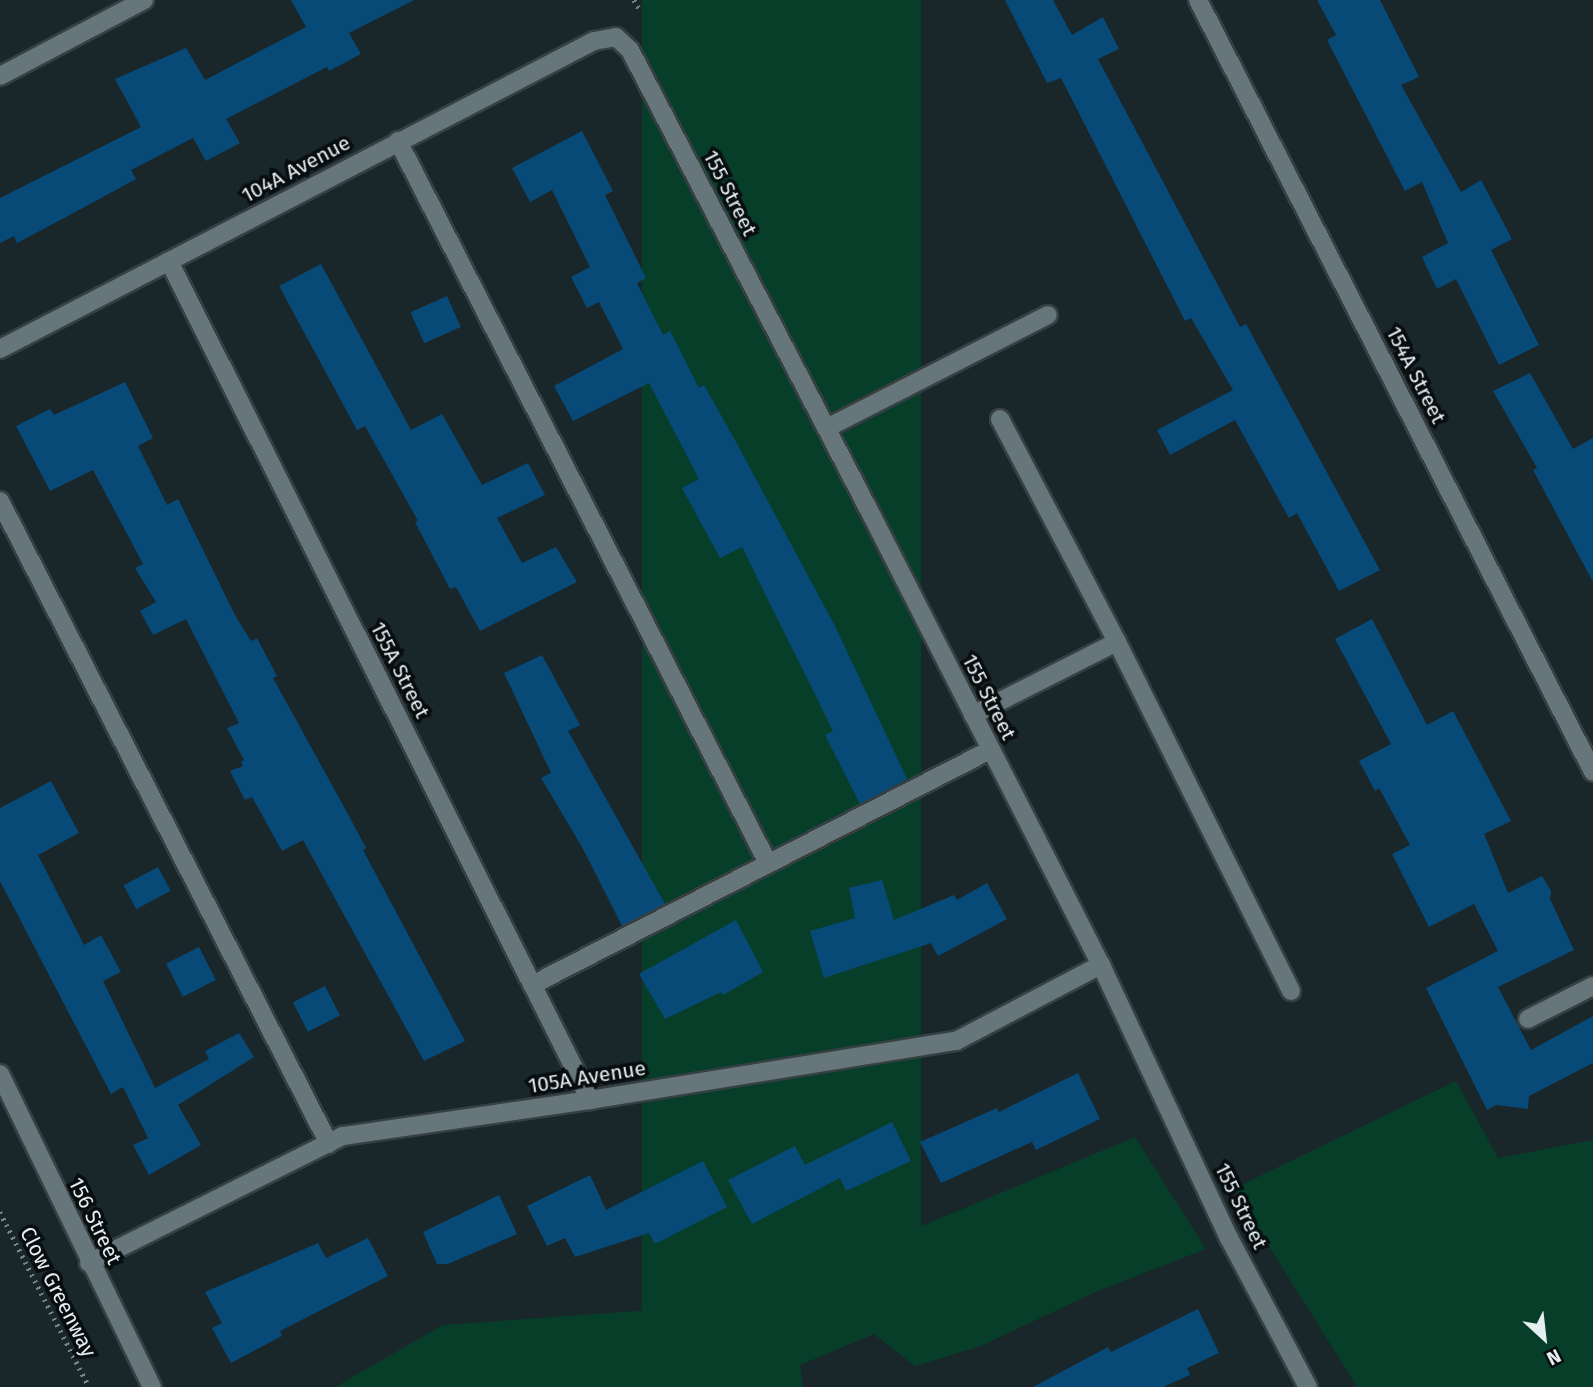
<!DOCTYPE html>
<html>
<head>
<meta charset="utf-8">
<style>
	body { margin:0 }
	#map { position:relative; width:1593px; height:1387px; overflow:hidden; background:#19262a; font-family:"Fira Sans",sans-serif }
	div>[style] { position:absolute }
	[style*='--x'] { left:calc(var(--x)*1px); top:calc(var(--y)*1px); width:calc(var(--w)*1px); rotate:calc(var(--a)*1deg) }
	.green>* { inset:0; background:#073e29; transform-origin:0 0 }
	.building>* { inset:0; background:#074a78; transform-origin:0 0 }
	.path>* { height:4.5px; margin-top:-2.25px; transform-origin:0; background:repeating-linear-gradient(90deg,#798487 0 2px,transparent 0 7px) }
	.roads { filter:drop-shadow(2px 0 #364043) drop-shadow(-2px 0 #364043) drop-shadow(0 2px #364043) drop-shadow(0 -2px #364043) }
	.lane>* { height:18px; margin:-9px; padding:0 9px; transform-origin:9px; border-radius:9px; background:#66767a }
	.street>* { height:18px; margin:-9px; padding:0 9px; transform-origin:9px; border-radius:9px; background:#66767a }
	.secondary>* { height:18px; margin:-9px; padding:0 9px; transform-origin:9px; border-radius:9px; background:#66767a }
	span { translate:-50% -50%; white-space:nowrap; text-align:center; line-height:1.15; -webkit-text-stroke:7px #080e0f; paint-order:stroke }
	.street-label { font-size:21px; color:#e5eef1 }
	.north { position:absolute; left:1509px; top:1303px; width:70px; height:70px; -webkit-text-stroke:5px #080e0f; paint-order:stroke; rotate:153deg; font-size:19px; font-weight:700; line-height:28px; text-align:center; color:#e5eef1 }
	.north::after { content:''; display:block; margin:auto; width:24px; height:32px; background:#e5eef1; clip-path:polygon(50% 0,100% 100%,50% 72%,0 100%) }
</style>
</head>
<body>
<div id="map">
	<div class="green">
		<i style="left:642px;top:0;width:279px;height:1311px"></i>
		<i style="clip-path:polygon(1456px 1081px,1498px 1158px,1593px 1140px,1593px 1387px,1353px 1387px,1356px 1385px,1233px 1189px)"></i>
		<i style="clip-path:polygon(1135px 1137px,1206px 1249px,1093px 1293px,981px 1346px,915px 1366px,874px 1334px,800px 1365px,803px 1387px,335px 1387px,443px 1325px,734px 1304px)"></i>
	</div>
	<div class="building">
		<i style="clip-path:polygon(291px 0,414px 0,349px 33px,361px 54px,329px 71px,327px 67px,226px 119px,240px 143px,206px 161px,193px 138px,131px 170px,136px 179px,68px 216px,17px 243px,14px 236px,0 243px,0 198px,141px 127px,115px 79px,186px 48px,205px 80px,306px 27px)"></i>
		<i style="clip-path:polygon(1005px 0,1053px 0,1072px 35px,1103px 17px,1119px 49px,1098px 59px,1240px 327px,1246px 324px,1380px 570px,1339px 591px,1297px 513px,1289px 518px,1235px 420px,1170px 455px,1157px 430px,1233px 390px,1191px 318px,1185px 321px,1061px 78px,1047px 83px)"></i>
		<i style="clip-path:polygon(1317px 0,1380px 0,1419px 77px,1401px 85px,1461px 192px,1481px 180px,1512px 239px,1491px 250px,1539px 345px,1499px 365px,1456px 279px,1437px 289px,1422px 257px,1448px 243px,1422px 182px,1405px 191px,1327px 40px,1336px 35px)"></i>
		<i style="clip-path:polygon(582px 131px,613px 191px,605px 195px,646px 278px,637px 283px,663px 335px,670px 331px,699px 388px,704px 385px,736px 442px,834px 624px,907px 779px,860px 804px,825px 735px,833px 731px,742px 547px,720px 558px,682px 488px,699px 479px,649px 383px,573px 421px,554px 386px,623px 349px,599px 302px,587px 308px,571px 277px,590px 267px,552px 190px,530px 202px,512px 168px)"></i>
		<i style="clip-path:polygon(321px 264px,411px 430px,442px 414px,482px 485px,528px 463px,545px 495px,497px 518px,522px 563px,556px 547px,577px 582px,480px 631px,456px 587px,450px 589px,415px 522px,418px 521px,365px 426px,357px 430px,279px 286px)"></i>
		<i style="left:447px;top:296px;width:34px;height:40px;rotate:66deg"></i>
		<i style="clip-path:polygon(1530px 373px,1573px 449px,1593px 438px,1593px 582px,1533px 470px,1537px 468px,1493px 391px)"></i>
		<i style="clip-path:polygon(125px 382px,153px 438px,138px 446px,167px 505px,178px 499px,236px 617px,251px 641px,257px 638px,277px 676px,273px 678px,349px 816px,366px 848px,363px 850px,465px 1041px,424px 1061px,303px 840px,282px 851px,252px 797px,245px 800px,230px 771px,243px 766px,241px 762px,244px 760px,227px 728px,239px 723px,186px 619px,153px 635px,140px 611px,156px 602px,135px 568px,143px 564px,93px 470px,50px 491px,16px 426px,50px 409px,54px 415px)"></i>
		<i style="clip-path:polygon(1372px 619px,1427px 725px,1453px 711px,1511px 821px,1484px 834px,1508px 893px,1542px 876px,1551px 891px,1550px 899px,1574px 950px,1498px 987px,1531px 1050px,1593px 1016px,1593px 1063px,1529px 1096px,1528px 1109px,1496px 1105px,1487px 1110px,1426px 988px,1498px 951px,1474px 904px,1429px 927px,1392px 854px,1410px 845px,1379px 788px,1375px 791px,1359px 761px,1391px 744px,1335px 639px)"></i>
		<i style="clip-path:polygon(542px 655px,580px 725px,568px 731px,665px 904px,622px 926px,582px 847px,541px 778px,551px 773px,504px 673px)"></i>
		<i style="clip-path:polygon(51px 781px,79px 833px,38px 855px,84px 945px,101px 935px,121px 972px,103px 981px,155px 1088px,209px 1059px,205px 1051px,239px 1033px,254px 1057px,178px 1105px,201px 1145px,149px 1175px,133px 1145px,148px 1138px,123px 1087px,111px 1094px,0 881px,0 808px)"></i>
		<i style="left:158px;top:867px;width:27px;height:39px;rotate:62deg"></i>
		<i style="clip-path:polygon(882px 880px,894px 920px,954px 895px,957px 900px,987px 883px,1007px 919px,938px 956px,931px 943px,824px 978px,810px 931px,855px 918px,849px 888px)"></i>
		<i style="clip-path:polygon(736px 920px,763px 972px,723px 995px,721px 992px,665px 1019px,639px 974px)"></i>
		<i style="left:199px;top:947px;width:37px;height:37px;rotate:63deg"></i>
		<i style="left:325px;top:986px;width:33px;height:36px;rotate:63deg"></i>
		<i style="clip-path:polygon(1078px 1073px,1100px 1119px,1036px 1150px,1032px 1142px,941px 1183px,920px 1142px,997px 1108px,999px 1112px)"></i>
		<i style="clip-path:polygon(892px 1122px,911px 1161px,846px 1191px,840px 1178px,752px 1224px,728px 1180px,795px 1146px,805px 1165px)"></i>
		<i style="clip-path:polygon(703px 1161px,727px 1207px,655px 1244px,649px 1233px,575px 1257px,565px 1238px,547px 1246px,527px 1206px,590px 1175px,606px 1210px)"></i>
		<i style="clip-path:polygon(499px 1195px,517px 1234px,448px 1264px,437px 1264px,423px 1232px)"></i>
		<i style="clip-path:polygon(368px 1238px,388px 1276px,280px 1331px,282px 1336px,231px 1363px,212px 1328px,222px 1323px,205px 1292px,318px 1243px,326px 1258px)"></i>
		<i style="clip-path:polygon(1198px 1309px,1219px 1353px,1187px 1368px,1190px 1375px,1163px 1387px,1033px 1387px,1108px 1347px,1111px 1352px)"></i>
	</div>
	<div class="path">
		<i style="--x:634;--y:0;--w:12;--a:59"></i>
		<i style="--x:0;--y:1212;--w:196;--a:63"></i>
	</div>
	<div class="roads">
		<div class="lane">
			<i style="--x:0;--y:76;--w:163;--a:-27.8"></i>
			<i style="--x:398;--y:141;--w:811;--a:62.87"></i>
			<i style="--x:827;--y:428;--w:248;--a:-27.1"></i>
			<i style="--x:0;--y:501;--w:722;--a:62.9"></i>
			<i style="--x:532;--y:985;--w:515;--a:-27.16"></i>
			<i style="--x:1528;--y:1019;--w:73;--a:-26.9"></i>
		</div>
		<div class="street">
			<i style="--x:1198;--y:0;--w:867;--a:62.9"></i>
			<i style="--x:169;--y:261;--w:939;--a:63.35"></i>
			<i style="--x:0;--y:349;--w:669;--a:-27.41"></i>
			<i style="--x:594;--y:41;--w:22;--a:-10"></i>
			<i style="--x:616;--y:37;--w:19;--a:43"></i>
			<i style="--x:630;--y:50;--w:525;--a:62.56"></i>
			<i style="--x:872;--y:516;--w:504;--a:62.98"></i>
			<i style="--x:1101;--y:965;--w:302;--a:64.9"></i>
			<i style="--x:1229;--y:1238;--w:169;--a:62.1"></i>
			<i style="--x:1000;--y:419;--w:252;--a:62.3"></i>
			<i style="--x:1117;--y:642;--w:390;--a:63.5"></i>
			<i style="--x:973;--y:715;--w:161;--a:-26.9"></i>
			<i style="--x:89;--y:1263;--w:284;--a:-26.6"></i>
			<i style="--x:343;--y:1136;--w:250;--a:-8.3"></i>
			<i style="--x:590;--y:1100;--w:371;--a:-9.2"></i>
			<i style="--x:956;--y:1041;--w:164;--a:-27.7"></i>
		</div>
		<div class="secondary">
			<i style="--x:0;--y:1074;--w:348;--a:64.1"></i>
		</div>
	</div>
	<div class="street-label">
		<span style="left:296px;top:169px;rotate:-28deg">104A Avenue</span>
		<span style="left:730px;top:193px;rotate:63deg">155 Street</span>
		<span style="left:1416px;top:375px;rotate:63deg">154A Street</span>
		<span style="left:400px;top:670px;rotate:63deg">155A Street</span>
		<span style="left:989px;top:697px;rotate:63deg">155 Street</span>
		<span style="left:587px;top:1077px;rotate:-9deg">105A Avenue</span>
		<span style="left:1241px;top:1206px;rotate:64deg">155 Street</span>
		<span style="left:95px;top:1221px;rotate:64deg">156 Street</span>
		<span style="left:58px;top:1292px;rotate:63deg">Clow Greenway</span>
	</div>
	<div class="north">N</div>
</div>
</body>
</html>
